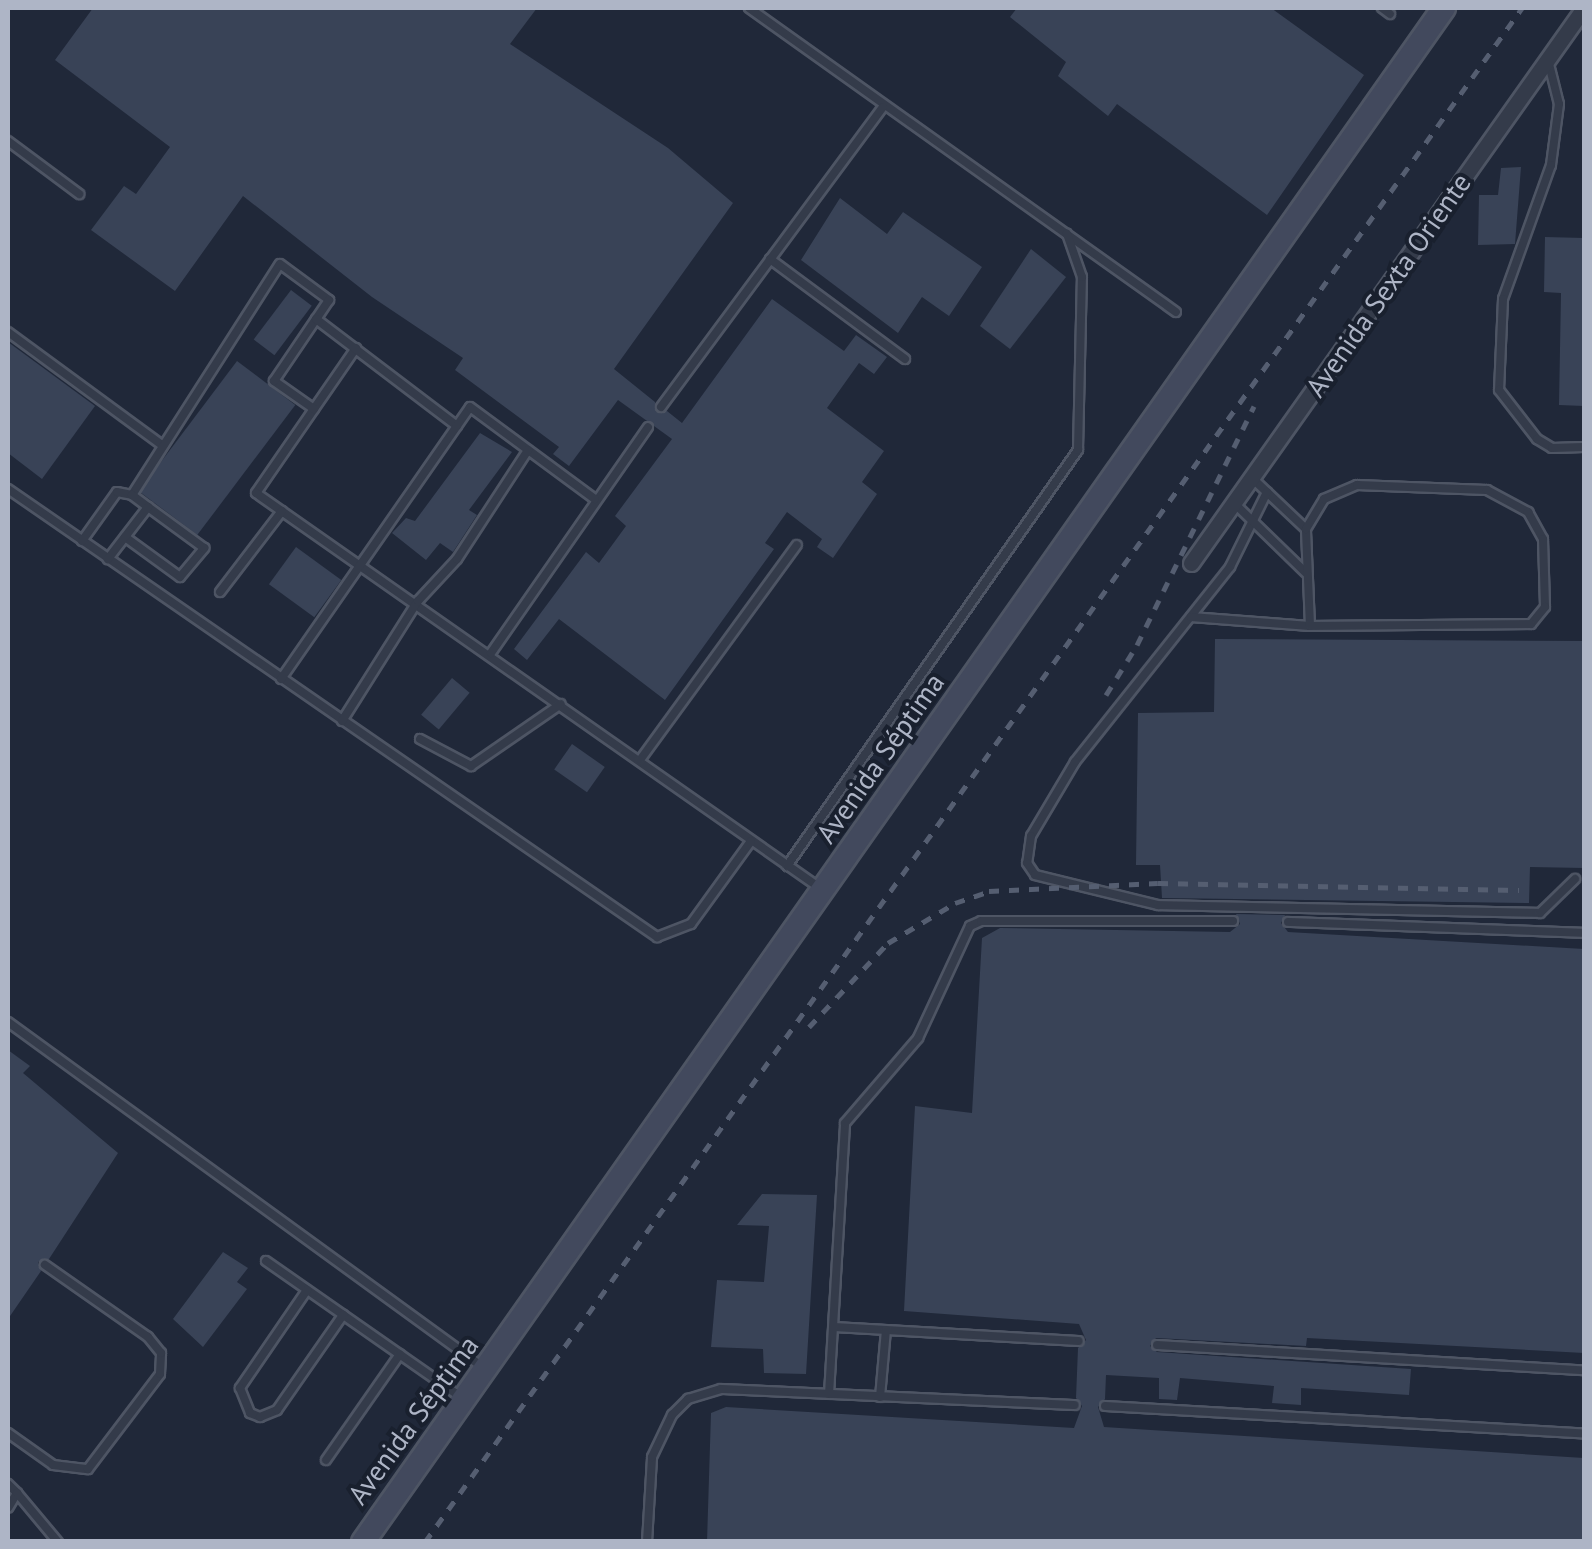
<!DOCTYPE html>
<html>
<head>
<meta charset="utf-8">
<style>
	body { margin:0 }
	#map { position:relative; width:1592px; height:1549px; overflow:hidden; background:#202839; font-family:"PT Sans",sans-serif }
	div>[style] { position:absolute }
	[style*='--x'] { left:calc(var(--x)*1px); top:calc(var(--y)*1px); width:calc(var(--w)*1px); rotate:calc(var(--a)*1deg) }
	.building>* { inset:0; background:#394357; transform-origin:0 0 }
	.roads { filter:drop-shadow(2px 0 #4e5564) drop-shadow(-2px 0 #4e5564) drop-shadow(0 2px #4e5564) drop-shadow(0 -2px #4e5564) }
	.lane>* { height:8px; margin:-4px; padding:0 4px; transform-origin:4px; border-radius:4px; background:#343b4a }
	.street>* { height:15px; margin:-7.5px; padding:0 7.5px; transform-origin:7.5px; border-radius:7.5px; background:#343b4a }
	.secondary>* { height:22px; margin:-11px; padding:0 11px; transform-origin:11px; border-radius:11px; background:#42495d }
	.rail>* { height:5px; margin-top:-2.5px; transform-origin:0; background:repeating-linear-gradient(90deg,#555e71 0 10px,transparent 0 20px) }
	span { translate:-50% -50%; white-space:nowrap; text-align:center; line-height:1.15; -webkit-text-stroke:8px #19202e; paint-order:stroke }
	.street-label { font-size:28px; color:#aeb5c6 }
	.frame { position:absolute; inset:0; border:10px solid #aeb5c6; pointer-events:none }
</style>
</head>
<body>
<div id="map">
	<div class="building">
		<i style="clip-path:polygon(93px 8px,537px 8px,510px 44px,668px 148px,733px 203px,614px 369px,655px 402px,656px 412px,667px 411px,682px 423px,772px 299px,844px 351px,856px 335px,887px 357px,874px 374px,859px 363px,827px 408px,884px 451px,862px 482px,877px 494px,833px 558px,817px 547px,822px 539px,787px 512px,765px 543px,774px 549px,665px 700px,559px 619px,527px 660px,514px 649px,586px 552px,599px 563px,626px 526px,615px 516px,672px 439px,618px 400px,569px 466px,553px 454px,559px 447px,455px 370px,463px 358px,372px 297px,243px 196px,175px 291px,91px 230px,124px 186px,136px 194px,170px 147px,55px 60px)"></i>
		<i style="clip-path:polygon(1017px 8px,1271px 8px,1364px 75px,1267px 215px,1117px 104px,1108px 116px,1058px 76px,1066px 62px,1010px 17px)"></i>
		<i style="clip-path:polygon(1521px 167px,1515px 244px,1478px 245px,1479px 195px,1498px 195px,1501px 168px)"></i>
		<i style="clip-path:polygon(840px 198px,887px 234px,903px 212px,982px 267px,949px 316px,922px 297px,898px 333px,801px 260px)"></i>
		<i style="clip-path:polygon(1545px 237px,1584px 238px,1584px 406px,1559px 405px,1561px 293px,1544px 292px)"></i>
		<i style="clip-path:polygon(1031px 249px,1066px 277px,1010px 349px,980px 326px)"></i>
		<i style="left:291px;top:290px;width:26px;height:62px;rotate:37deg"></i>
		<i style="clip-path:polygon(8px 342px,95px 406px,42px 479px,8px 453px)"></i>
		<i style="left:237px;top:361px;width:73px;height:163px;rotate:37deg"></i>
		<i style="clip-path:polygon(480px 433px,512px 452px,469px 510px,477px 515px,453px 552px,440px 543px,426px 560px,392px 533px,406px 518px,415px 521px)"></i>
		<i style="left:296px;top:547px;width:56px;height:46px;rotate:36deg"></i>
		<i style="clip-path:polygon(1215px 639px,1584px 641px,1584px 868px,1530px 867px,1529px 903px,1162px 898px,1160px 865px,1136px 865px,1138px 713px,1214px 712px)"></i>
		<i style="left:452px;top:678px;width:23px;height:48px;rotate:40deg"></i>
		<i style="left:572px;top:744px;width:40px;height:31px;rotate:35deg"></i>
		<i style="clip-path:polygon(1236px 914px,1285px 915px,1281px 923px,1288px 932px,1584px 949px,1584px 1353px,1307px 1338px,1306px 1346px,1156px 1338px,1150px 1346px,1157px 1352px,1411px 1369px,1409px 1395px,1301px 1388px,1301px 1405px,1272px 1403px,1274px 1386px,1180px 1378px,1177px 1400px,1159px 1399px,1159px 1378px,1106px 1375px,1105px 1399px,1098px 1407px,1104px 1427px,1584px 1458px,1584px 1542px,707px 1542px,711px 1413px,726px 1407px,1074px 1428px,1082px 1406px,1076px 1398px,1078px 1348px,1086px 1340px,1079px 1324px,904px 1311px,915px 1106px,972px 1113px,982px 938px,1000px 928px,1230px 932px,1240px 924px)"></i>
		<i style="clip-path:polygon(8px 1050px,30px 1066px,23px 1073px,118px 1153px,49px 1259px,38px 1262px,41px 1271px,8px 1319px)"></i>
		<i style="clip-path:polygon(762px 1194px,817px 1195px,806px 1374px,764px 1373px,763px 1349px,711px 1347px,717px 1280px,764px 1282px,769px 1226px,737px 1225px)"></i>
		<i style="clip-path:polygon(223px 1252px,248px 1268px,237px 1282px,247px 1289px,203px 1347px,173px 1319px)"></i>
	</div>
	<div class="roads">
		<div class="lane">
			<i style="--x:749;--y:8;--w:524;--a:35.45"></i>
			<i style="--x:1382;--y:8;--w:10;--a:37"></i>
			<i style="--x:1548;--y:60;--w:45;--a:76"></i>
			<i style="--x:1559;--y:104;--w:62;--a:97.5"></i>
			<i style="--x:1551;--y:165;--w:142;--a:109.7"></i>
			<i style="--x:1503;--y:299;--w:91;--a:92.5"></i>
			<i style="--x:1499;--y:390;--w:62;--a:52.2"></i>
			<i style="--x:1537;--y:439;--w:17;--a:31"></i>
			<i style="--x:1552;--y:448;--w:32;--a:-2"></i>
			<i style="--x:8;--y:141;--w:89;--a:36.7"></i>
			<i style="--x:770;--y:259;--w:168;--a:36.5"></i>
			<i style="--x:8;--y:332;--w:192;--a:36.3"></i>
			<i style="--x:356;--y:348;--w:176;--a:124.6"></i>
			<i style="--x:256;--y:493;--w:689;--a:35.01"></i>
			<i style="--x:661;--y:407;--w:373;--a:-53.5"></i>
			<i style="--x:314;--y:409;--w:49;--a:-145"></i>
			<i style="--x:274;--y:381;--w:75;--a:-55.9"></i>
			<i style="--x:1252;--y:478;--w:74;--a:43.4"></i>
			<i style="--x:8;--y:489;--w:789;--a:34.62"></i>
			<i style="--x:657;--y:937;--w:36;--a:-21"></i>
			<i style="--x:691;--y:924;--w:102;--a:-54.1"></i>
			<i style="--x:1267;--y:492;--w:84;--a:116.3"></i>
			<i style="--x:1230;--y:567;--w:249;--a:128.5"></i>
			<i style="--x:1075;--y:762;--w:86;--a:120.7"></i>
			<i style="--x:1031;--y:836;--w:27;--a:98"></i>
			<i style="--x:1027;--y:863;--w:14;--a:56"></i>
			<i style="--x:1035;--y:875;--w:127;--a:13.7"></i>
			<i style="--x:1158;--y:905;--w:382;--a:1.2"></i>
			<i style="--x:1540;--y:913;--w:49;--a:-44.2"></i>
			<i style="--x:132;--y:495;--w:274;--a:-57.4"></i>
			<i style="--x:280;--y:264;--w:61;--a:36.3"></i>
			<i style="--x:329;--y:300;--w:23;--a:124"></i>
			<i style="--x:316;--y:319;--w:177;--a:37.2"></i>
			<i style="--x:1234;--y:503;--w:100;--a:44.2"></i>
			<i style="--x:125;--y:537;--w:68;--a:36"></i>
			<i style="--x:180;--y:577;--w:38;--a:-50"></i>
			<i style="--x:204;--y:548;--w:69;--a:-143.8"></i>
			<i style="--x:82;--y:541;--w:60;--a:-54.5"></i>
			<i style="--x:117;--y:492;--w:15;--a:11"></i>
			<i style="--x:132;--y:495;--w:20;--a:37"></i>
			<i style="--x:148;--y:507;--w:66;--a:127.6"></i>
			<i style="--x:220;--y:592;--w:102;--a:-52.6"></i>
			<i style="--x:1191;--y:617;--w:119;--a:4.3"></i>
			<i style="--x:1310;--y:626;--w:97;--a:-92.4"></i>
			<i style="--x:1306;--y:529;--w:35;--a:-59"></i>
			<i style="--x:1324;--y:499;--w:36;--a:-23"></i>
			<i style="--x:1357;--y:485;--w:130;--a:2.2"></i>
			<i style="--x:1487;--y:490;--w:47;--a:28.2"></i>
			<i style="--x:1528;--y:512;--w:31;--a:61"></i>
			<i style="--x:1543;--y:539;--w:68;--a:88.3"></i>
			<i style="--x:1545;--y:607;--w:22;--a:129"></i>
			<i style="--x:1531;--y:624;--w:221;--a:179.5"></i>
			<i style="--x:491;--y:653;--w:275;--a:-55.2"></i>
			<i style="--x:281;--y:679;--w:331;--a:-55.2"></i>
			<i style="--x:470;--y:407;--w:155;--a:36.4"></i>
			<i style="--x:342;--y:721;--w:142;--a:-57.7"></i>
			<i style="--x:418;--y:601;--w:57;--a:-47.1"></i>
			<i style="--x:457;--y:559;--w:130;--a:-56.9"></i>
			<i style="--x:420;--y:739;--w:58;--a:27.9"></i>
			<i style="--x:471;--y:766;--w:109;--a:-34.6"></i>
			<i style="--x:640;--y:760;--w:266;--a:-53.9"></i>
			<i style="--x:787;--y:866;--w:508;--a:-55.03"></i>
			<i style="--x:1078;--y:450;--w:173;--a:-88.7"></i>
			<i style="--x:1082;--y:277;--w:46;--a:-109.2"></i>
			<i style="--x:1288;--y:922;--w:296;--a:2.1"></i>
			<i style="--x:8;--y:1022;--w:585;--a:36.03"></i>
			<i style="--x:266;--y:1261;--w:238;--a:34.9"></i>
			<i style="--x:307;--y:1290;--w:119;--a:124.4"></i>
			<i style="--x:240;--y:1388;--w:27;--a:68"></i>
			<i style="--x:250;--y:1413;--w:11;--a:22"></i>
			<i style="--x:260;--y:1417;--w:18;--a:-22"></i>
			<i style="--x:277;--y:1410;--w:116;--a:-55.2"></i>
			<i style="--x:834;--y:1327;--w:245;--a:3.3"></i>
			<i style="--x:1157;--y:1345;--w:428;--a:3.4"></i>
			<i style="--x:829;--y:1394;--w:271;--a:-86.6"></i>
			<i style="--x:845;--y:1123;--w:112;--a:-49.3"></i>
			<i style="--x:918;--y:1038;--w:123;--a:-65.1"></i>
			<i style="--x:970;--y:926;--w:12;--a:-24"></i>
			<i style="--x:981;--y:921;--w:252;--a:0"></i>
			<i style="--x:880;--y:1397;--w:67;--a:-84.9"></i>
			<i style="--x:1105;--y:1406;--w:480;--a:3.3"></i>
			<i style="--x:8;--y:1433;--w:55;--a:35.4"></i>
			<i style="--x:53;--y:1465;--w:35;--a:7"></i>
			<i style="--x:88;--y:1469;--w:119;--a:-52.8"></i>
			<i style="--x:160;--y:1374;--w:21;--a:-87"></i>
			<i style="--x:161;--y:1353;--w:21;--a:-129"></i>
			<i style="--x:148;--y:1337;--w:126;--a:-145"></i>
			<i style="--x:326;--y:1460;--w:129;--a:-55.1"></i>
			<i style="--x:8;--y:1484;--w:13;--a:45"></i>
			<i style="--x:17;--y:1493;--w:17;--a:121"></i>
			<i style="--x:17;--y:1493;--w:64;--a:50.1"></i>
			<i style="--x:647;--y:1542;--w:85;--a:-86.6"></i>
			<i style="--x:652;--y:1457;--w:47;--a:-64.5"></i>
			<i style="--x:672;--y:1415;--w:23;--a:-45"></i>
			<i style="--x:688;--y:1399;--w:34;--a:-17"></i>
			<i style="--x:721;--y:1389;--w:354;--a:2.6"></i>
		</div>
		<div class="street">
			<i style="--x:1191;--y:563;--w:680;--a:-54.7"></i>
		</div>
		<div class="secondary">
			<i style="--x:363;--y:1542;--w:1877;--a:-54.83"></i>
		</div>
	</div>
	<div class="rail">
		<i style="--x:1106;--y:695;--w:59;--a:-58.2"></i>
		<i style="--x:1137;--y:645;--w:266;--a:-63.9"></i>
		<i style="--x:809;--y:1027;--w:115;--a:-46.8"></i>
		<i style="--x:888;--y:943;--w:78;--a:-30.8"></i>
		<i style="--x:955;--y:903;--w:36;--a:-19"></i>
		<i style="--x:989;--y:891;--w:169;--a:-2.7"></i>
		<i style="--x:1158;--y:883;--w:361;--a:1.1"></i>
		<i style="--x:425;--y:1542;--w:1886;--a:-54.43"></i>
	</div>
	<div class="street-label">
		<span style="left:1388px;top:285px;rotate:-55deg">Avenida Sexta Oriente</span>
		<span style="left:880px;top:758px;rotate:-55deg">Avenida Séptima</span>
		<span style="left:413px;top:1420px;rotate:-54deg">Avenida Séptima</span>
	</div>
	<div class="frame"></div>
</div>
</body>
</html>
